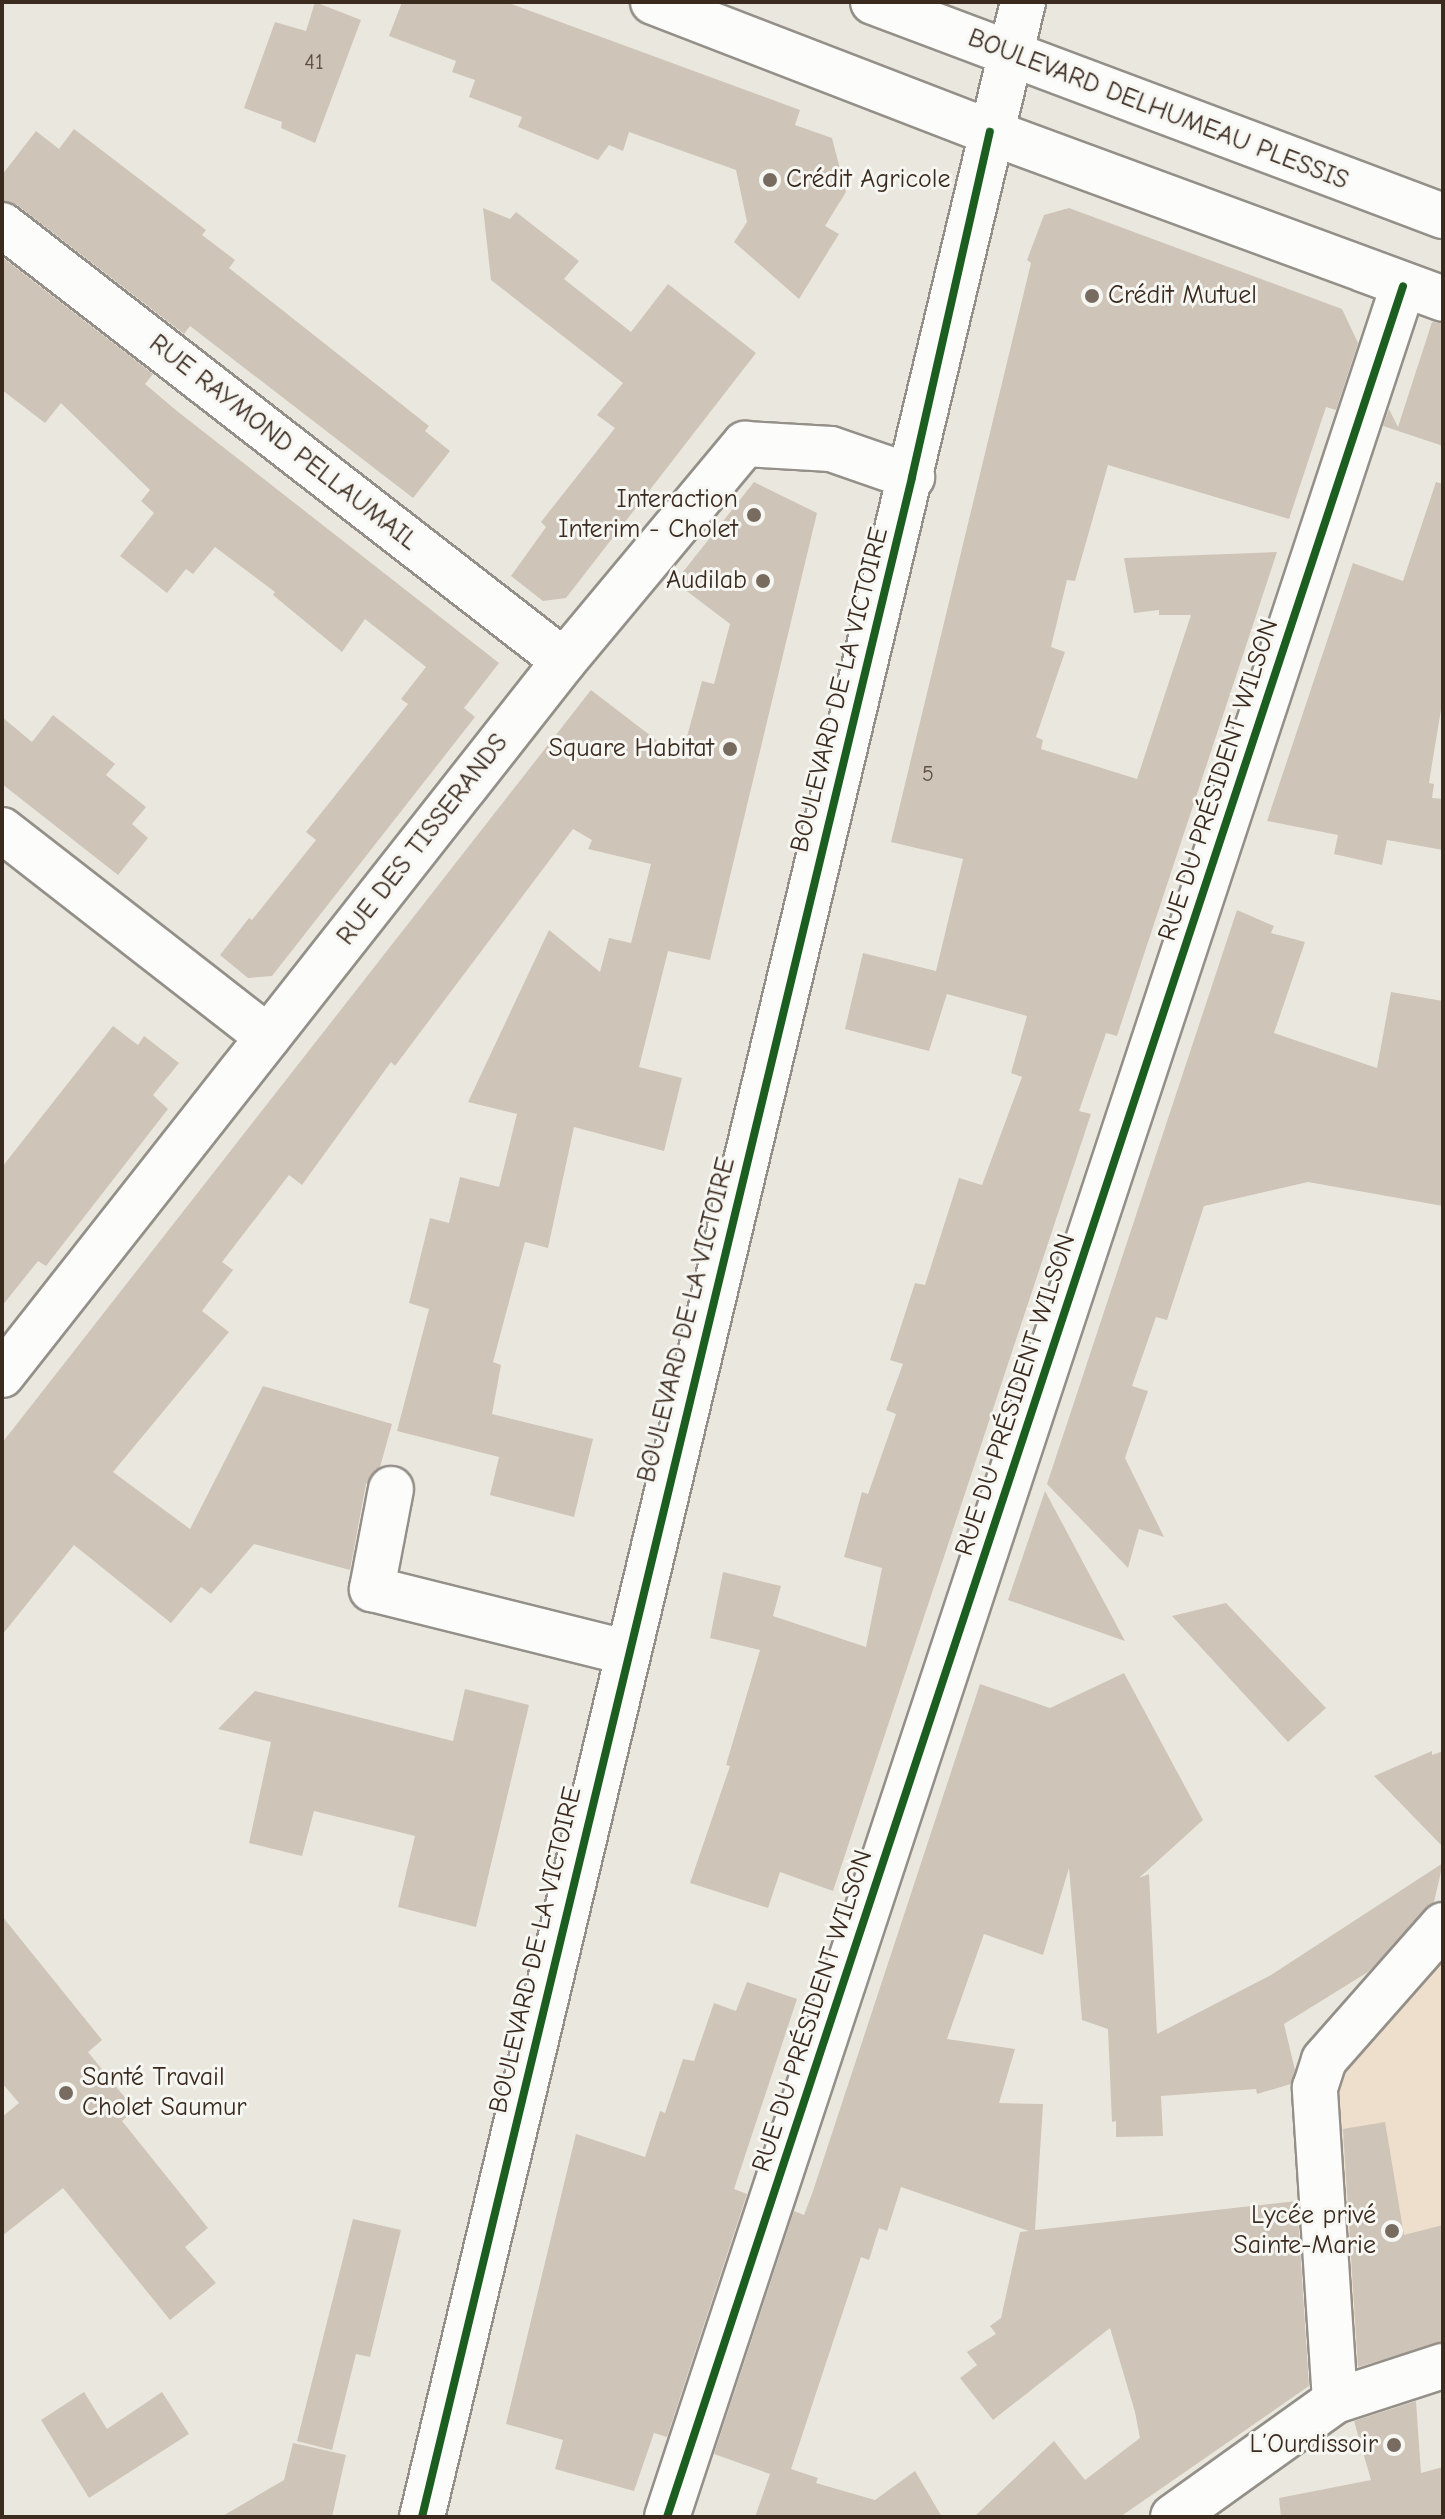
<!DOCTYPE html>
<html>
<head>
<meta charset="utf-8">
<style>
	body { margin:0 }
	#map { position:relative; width:1445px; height:2519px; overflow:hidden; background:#eae8de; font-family:"Comic Neue",sans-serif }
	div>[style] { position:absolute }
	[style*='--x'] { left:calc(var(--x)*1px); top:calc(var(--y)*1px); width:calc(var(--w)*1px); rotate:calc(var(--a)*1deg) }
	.built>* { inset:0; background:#eedecc }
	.building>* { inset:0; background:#cfc4b8 }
	.roads { filter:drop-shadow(2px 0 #949089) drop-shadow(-2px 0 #949089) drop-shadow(0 2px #949089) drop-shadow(0 -2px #949089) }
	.minor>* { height:44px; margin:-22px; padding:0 22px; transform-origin:22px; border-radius:22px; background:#fcfcfa }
	.secondary>* { height:44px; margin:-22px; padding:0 22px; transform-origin:22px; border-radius:22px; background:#fcfcfa }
	.cycleway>* { height:8px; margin:-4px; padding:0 4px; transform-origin:4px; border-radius:4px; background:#1b5e20 }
	.dots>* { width:22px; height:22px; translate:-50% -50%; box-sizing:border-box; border:4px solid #f6f6f2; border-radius:50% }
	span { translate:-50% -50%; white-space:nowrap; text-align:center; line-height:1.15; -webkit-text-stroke:6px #f6f6f2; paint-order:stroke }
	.number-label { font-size:22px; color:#605044 }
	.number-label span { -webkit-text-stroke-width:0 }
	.street-label { font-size:26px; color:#3b2a1e }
	.poi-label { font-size:26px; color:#3b2a1e }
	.left { translate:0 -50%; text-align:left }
	.right { translate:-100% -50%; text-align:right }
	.frame { position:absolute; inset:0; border:4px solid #3b2a1e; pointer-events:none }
</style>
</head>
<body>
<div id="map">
	<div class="built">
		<i style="clip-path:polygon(1443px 1954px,1443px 2343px,1365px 2369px,1355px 2364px,1326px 2094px)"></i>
	</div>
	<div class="building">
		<i style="clip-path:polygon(315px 2px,361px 20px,315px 143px,281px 128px,282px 122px,244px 108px,275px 22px,306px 31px)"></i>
		<i style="clip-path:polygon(402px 2px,506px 2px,800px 110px,795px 125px,832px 138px,846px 192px,825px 226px,839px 234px,799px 299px,734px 242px,747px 222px,736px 170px,629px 132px,623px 151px,609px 145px,598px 160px,518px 127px,522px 117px,469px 97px,475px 80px,452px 72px,456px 61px,389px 36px)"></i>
		<i style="clip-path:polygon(74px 129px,206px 230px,202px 235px,235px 260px,229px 268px,429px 426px,425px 431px,450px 451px,413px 498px,190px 326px,184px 334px,17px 205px,2px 201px,2px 175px,36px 131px,59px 149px)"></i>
		<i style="clip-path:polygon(483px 208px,510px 219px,516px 212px,579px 261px,564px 279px,631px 332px,668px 284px,756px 353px,566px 598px,543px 601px,511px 576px,546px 527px,541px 522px,615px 428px,597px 415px,623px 383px,491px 280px)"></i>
		<i style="clip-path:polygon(1069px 208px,1342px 309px,1358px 343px,1336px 410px,1326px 407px,1289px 519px,1108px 465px,1075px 581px,1067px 580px,1051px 647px,1065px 652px,1036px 737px,1043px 740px,1041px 749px,1137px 779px,1191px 615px,1159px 615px,1159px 610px,1134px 613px,1124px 558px,1277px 552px,1117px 1036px,1106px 1033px,1079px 1111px,1091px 1114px,833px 1891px,780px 1872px,768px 1908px,690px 1883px,730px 1766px,726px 1765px,760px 1650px,710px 1638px,723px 1572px,781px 1586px,773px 1616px,866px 1647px,882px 1568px,844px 1557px,862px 1492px,868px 1494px,896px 1414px,886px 1410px,903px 1364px,890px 1360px,915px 1283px,925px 1285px,959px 1178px,982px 1185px,1022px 1077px,1011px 1073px,1027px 1016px,947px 994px,929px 1051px,845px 1029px,863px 953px,936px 971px,963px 859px,891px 842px,1031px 263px,1027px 260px,1044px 215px)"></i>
		<i style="clip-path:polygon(2px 257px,153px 374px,145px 384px,177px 411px,499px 663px,464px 708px,475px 717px,272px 976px,248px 978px,220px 955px,249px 918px,252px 920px,316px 840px,306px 832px,408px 704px,401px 699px,426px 667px,365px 619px,342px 652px,273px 595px,275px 592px,215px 547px,193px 574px,186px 569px,167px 593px,120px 556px,154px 513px,141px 501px,150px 490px,61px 403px,45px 423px,2px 390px)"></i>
		<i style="clip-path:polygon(1432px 322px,1443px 323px,1443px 446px,1383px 426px,1389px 409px,1398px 427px)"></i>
		<i style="clip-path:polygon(754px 482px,817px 513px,710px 960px,668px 951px,639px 1067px,682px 1078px,664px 1151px,574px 1127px,548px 1248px,525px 1242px,493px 1362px,501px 1365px,492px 1414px,593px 1439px,574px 1517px,490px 1495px,499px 1457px,397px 1431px,429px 1309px,409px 1303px,430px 1218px,449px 1223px,460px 1177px,499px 1187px,517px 1114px,468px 1102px,549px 930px,600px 972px,609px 938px,631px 943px,651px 864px,588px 849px,592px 840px,573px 829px,395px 1066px,391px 1062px,302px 1185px,289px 1175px,222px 1262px,233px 1270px,202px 1311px,229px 1332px,113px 1472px,190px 1529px,263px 1386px,392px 1424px,380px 1467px,366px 1484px,350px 1570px,254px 1544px,211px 1594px,201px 1587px,171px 1623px,74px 1545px,2px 1635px,2px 1443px,591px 690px,681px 759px,702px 681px,714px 684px,730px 624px,675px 582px)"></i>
		<i style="clip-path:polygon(1436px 482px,1443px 484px,1443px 697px,1429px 783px,1434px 784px,1432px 798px,1443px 799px,1443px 850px,1387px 840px,1382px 865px,1334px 854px,1338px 835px,1267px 821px,1353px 563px,1403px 581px)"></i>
		<i style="clip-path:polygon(53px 715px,115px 764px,106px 775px,146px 807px,132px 824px,148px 838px,118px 875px,2px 784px,2px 717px,32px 742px)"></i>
		<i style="clip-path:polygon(1237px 910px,1274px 926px,1271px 933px,1305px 942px,1274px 1033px,1377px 1068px,1391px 992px,1443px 1001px,1443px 1206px,1308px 1182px,1204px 1206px,1167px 1320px,1156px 1317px,1132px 1386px,1148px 1391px,1125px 1458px,1164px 1537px,1139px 1529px,1128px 1568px,1047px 1484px)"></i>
		<i style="clip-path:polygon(113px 1026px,138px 1045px,144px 1036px,179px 1063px,153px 1095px,168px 1109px,46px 1266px,38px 1261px,2px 1306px,2px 1167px)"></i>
		<i style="clip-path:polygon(1045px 1491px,1125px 1641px,1008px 1600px)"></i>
		<i style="clip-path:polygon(1226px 1603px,1326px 1708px,1288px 1742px,1172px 1616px)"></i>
		<i style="clip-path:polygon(1124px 1673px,1203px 1820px,1139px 1878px,1149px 1874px,1157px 2034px,1271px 1975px,1443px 1863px,1434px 1902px,1368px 1972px,1284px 2024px,1295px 2070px,1291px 2084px,1257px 2094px,1256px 2089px,1161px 2096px,1163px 2136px,1116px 2137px,1116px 2121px,1112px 2122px,1108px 2029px,1082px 2020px,1069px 1868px,1043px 1955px,984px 1934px,947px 2039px,1015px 2049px,999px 2103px,1043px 2104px,1035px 2230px,1297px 2201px,1309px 2386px,1120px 2517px,974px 2517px,1054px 2441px,1085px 2480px,1140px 2438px,1135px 2412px,1110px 2328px,993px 2420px,960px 2378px,977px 2365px,967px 2352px,996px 2334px,990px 2326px,1001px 2318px,1020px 2232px,1029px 2231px,901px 2187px,887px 2231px,879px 2228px,869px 2260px,861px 2257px,791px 2469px,818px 2478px,816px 2483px,875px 2500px,915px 2471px,942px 2517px,755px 2517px,770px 2474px,714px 2454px,794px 2211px,804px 2215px,813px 2191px,980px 1684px,1050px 1708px)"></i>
		<i style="clip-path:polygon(465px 1689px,529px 1705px,476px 1927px,398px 1907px,415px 1836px,314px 1811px,302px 1856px,249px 1843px,271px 1742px,218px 1729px,255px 1691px,453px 1741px)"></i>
		<i style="clip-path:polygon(1432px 1751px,1432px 1755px,1443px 1751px,1443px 1847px,1374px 1776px)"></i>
		<i style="clip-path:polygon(2px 1916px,102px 2040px,88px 2052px,135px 2110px,122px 2121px,208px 2228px,185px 2247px,216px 2283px,170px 2320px,63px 2188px,2px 2236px,2px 2117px,19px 2103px,2px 2083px)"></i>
		<i style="clip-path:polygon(747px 1982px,797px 1999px,734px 2189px,747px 2194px,667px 2437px,654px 2433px,634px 2491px,555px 2469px,563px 2440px,506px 2424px,576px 2134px,645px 2157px,660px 2111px,665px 2113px,683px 2059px,694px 2061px,714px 2003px,736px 2011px)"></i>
		<i style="clip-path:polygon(1385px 2122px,1404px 2235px,1443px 2225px,1443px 2342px,1358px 2367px,1343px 2129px)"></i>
		<i style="clip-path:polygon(353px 2219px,401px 2230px,370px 2357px,356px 2354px,332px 2450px,297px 2441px)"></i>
		<i style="clip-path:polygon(84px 2392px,107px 2429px,162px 2392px,189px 2434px,89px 2498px,41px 2420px)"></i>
		<i style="clip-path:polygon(1416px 2401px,1421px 2473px,1443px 2467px,1443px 2517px,1281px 2517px,1279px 2498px,1371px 2480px,1354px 2421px)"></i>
		<i style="clip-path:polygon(293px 2443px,346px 2455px,332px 2517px,221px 2517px,284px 2480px)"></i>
	</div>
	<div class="roads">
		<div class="minor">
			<i style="--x:2;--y:225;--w:711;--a:37.8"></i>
			<i style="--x:2;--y:830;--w:337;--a:37.9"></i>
			<i style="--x:2;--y:1375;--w:909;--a:-51.79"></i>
			<i style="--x:564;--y:661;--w:283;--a:-50.2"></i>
			<i style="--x:745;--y:444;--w:86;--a:3.3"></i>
			<i style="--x:831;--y:449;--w:86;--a:19.1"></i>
			<i style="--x:391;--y:1489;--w:102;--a:100.8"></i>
			<i style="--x:372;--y:1589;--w:264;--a:14"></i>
			<i style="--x:1335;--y:2401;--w:314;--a:-93.7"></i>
			<i style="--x:1315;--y:2088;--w:29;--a:-72"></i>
			<i style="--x:1324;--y:2060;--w:180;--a:-48.6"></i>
			<i style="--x:667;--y:2517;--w:2349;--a:-71.74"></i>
			<i style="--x:1173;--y:2517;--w:199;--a:-35.6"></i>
			<i style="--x:1335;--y:2401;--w:114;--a:-18"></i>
		</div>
		<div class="secondary">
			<i style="--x:653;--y:2;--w:361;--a:21.1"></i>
			<i style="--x:990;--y:132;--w:483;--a:20.2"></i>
			<i style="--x:873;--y:2;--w:609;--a:20.58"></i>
			<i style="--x:422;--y:2517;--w:2586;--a:-76.56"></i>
		</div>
	</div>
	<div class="cycleway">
		<i style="--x:422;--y:2517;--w:2098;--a:-76.49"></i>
		<i style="--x:912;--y:477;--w:354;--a:-77.3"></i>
		<i style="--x:667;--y:2517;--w:2349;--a:-71.74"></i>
	</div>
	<div class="dots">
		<i style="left:770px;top:180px;background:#786c61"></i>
		<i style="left:1092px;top:296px;background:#786c61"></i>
		<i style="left:754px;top:515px;background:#786c61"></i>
		<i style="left:763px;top:581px;background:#786c61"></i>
		<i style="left:730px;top:749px;background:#786c61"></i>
		<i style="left:66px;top:2093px;background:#786c61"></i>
		<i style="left:1392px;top:2231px;background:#786c61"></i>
		<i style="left:1394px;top:2445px;background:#786c61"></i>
	</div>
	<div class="number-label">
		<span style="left:314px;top:63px">41</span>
		<span style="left:928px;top:775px">5</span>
	</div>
	<div class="street-label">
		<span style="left:1158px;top:110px;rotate:21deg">BOULEVARD DELHUMEAU PLESSIS</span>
		<span style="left:283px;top:443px;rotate:38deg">RUE RAYMOND PELLAUMAIL</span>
		<span style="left:840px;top:690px;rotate:-76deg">BOULEVARD DE LA VICTOIRE</span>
		<span style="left:1219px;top:780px;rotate:-72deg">RUE DU PRÉSIDENT WILSON</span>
		<span style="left:423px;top:840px;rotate:-52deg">RUE DES TISSERANDS</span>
		<span style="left:687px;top:1320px;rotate:-76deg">BOULEVARD DE LA VICTOIRE</span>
		<span style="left:1016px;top:1395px;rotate:-72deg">RUE DU PRÉSIDENT WILSON</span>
		<span style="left:536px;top:1950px;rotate:-77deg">BOULEVARD DE LA VICTOIRE</span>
		<span style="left:813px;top:2011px;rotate:-72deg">RUE DU PRÉSIDENT WILSON</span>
	</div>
	<div class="poi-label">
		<span class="left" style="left:786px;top:180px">Crédit Agricole</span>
		<span class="left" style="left:1108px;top:296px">Crédit Mutuel</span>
		<span class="right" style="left:738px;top:515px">Interaction<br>Interim - Cholet</span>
		<span class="right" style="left:747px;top:581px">Audilab</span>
		<span class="right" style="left:714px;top:749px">Square Habitat</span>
		<span class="left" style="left:82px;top:2093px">Santé Travail<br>Cholet Saumur</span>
		<span class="right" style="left:1376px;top:2231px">Lycée privé<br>Sainte-Marie</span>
		<span class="right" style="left:1378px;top:2445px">L’Ourdissoir</span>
	</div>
	<div class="frame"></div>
</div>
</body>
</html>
